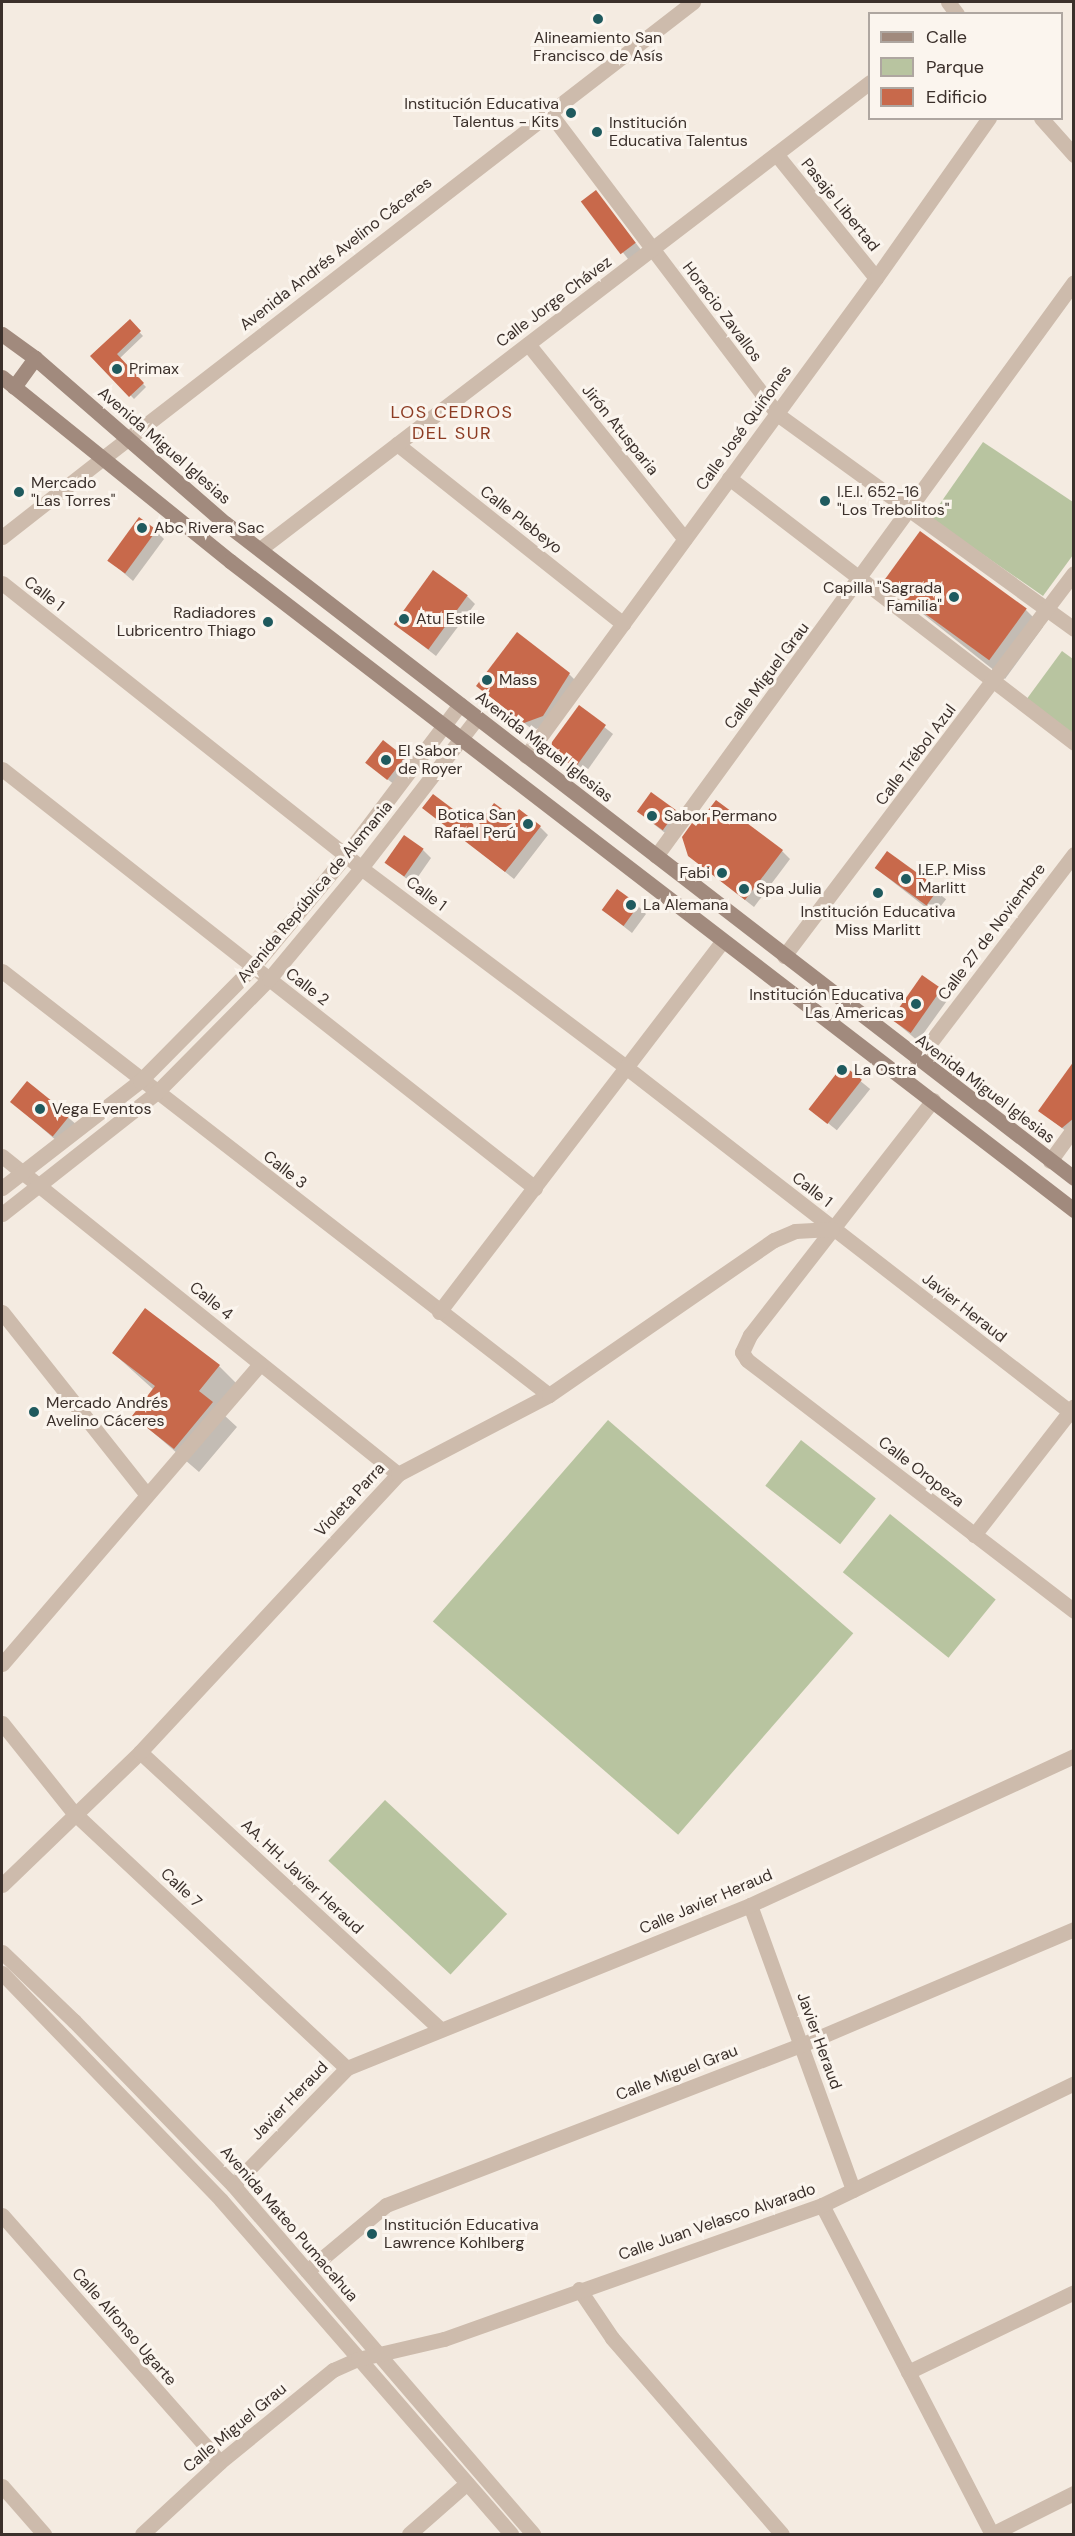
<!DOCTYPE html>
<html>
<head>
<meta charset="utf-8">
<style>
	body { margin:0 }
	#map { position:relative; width:1075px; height:2536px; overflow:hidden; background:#f4ebe1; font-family:"DM Sans",sans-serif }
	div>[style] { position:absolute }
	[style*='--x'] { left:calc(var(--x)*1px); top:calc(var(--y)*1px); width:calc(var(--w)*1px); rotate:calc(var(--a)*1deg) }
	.green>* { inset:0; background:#b8c4a0; transform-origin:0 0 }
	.shadow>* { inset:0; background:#0003; transform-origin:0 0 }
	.building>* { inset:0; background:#c8694b; transform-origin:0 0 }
	.minor>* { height:15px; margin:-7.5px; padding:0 7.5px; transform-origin:7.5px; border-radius:7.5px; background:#cdbbac }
	.tertiary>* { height:15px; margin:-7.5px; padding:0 7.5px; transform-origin:7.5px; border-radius:7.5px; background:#cdbbac }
	.secondary>* { height:15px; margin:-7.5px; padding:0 7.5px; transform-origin:7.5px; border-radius:7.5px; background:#a18a7d }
	.dots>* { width:16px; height:16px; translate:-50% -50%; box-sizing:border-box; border:3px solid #fbf5ee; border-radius:50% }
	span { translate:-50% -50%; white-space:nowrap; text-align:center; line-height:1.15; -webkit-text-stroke:6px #fbf5ee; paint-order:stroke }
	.poi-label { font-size:16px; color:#3b302b }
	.right { translate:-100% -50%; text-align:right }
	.left { translate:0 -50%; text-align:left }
	.street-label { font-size:16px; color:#3b302b }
	.neighbourhood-label { font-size:18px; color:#8c3b22; letter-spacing:1.5px }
	.frame { position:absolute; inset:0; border:3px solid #3b302b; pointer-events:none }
	.legend { position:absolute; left:868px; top:12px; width:195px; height:108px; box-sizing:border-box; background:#fbf5ee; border:2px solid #aea6a0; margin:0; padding:8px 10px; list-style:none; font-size:18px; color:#3b302b }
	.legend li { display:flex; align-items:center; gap:12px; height:30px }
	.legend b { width:30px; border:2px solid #aea6a0 }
</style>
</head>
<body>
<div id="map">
	<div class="green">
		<i style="clip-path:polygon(983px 442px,1073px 502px,1073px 555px,1043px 596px,930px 518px)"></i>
		<i style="clip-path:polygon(1062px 651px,1073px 659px,1073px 734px,1026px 700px)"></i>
		<i style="left:608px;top:1420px;width:325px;height:267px;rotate:41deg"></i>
		<i style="left:801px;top:1440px;width:95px;height:58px;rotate:38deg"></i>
		<i style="left:890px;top:1514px;width:136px;height:75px;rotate:39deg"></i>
		<i style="left:385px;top:1800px;width:167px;height:83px;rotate:43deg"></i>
	</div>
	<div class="shadow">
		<i style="left:596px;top:192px;width:76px;height:16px;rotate:52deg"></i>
		<i style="clip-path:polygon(129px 321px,143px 336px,119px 359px,146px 387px,134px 399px,93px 356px)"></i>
		<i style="clip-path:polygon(156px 531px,164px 539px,133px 581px,109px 560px)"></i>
		<i style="clip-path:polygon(920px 533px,1026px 610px,1043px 627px,1005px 679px,884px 583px)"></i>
		<i style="clip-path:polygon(467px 596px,475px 604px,436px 656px,395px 624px)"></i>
		<i style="clip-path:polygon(569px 674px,577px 682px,551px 724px,533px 730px,478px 686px)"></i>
		<i style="clip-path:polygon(579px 707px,613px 734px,584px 775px,553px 750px)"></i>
		<i style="clip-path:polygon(384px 742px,411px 765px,395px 785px,374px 769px)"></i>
		<i style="clip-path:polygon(424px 808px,477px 829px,513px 819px,540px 827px,548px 835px,514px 879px)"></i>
		<i style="clip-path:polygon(673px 811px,681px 819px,669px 836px,647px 819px)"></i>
		<i style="clip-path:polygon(423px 850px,431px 858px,413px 884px,386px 862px)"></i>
		<i style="clip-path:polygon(782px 851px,790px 859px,754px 907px,689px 856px)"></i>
		<i style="left:887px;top:853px;width:75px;height:19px;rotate:38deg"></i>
		<i style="clip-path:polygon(638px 906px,646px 914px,632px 933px,603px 910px)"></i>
		<i style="clip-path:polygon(941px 990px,949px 998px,918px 1041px,892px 1019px)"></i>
		<i style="clip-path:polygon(1074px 1065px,1074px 1133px,1071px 1135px,1040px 1111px)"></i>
		<i style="left:843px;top:1067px;width:35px;height:53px;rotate:39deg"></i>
		<i style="clip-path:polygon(27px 1083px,77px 1125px,58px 1142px,20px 1109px)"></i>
		<i style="clip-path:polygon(113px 1353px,219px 1366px,243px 1390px,224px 1415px,237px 1427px,199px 1472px,134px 1416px,154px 1390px)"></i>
	</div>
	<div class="building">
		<i style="left:596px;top:190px;width:66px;height:19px;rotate:53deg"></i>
		<i style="clip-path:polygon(130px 319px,141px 331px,117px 354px,144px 383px,129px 397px,90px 356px)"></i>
		<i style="left:139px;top:517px;width:22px;height:54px;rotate:36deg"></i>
		<i style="left:920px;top:531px;width:132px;height:64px;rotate:36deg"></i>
		<i style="left:433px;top:570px;width:43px;height:67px;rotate:36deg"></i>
		<i style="clip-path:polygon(517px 632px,570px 673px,543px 716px,524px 723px,476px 686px)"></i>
		<i style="clip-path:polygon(579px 705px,606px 725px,575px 768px,551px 751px,552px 742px)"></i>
		<i style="left:383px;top:740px;width:28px;height:29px;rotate:38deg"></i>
		<i style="left:651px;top:792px;width:32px;height:24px;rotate:36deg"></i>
		<i style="clip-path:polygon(433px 794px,477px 827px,494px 803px,513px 817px,519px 809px,541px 826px,505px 872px,422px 808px)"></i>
		<i style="clip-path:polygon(716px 800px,783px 850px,745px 900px,688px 856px,682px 837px,692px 823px,696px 826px)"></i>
		<i style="left:404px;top:835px;width:24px;height:34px;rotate:35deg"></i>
		<i style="left:887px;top:851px;width:64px;height:21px;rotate:36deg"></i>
		<i style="left:617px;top:889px;width:27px;height:26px;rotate:36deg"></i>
		<i style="left:922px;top:975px;width:24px;height:54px;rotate:35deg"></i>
		<i style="clip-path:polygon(1074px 1061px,1074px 1118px,1062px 1128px,1038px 1111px)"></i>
		<i style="left:843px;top:1065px;width:24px;height:56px;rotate:38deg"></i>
		<i style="left:27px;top:1081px;width:55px;height:27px;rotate:39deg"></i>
		<i style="clip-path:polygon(145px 1308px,220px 1365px,199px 1391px,213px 1402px,174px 1449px,132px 1416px,155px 1386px,112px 1353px)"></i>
	</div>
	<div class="minor">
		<i style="--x:948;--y:2;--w:15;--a:53"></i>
		<i style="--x:549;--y:112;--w:378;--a:52.9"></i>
		<i style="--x:777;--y:414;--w:367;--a:35.9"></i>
		<i style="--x:1041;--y:118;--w:50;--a:48.3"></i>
		<i style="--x:776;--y:154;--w:159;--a:51.1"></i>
		<i style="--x:528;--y:344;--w:250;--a:51.2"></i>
		<i style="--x:397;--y:444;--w:289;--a:38.5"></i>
		<i style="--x:729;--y:478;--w:435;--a:37.5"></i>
		<i style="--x:2;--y:537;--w:128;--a:-38"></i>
		<i style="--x:260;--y:549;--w:768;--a:-37.44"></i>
		<i style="--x:2;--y:583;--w:458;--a:38.4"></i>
		<i style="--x:361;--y:868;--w:333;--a:36.9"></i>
		<i style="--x:627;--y:1068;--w:566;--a:37.82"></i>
		<i style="--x:526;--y:756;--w:592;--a:-53.79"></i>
		<i style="--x:876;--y:278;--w:196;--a:-54.8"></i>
		<i style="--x:2;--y:769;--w:678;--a:38.17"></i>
		<i style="--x:656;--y:856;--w:710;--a:-53.94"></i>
		<i style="--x:784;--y:956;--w:480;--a:-52.9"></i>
		<i style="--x:2;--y:971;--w:692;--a:37.78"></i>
		<i style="--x:917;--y:1060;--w:259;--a:-52.7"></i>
		<i style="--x:933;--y:1100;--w:298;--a:127.9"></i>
		<i style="--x:750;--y:1335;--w:19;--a:115"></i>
		<i style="--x:742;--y:1352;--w:9;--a:58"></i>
		<i style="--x:747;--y:1360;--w:412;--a:37.5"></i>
		<i style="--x:2;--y:1156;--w:508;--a:38.77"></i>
		<i style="--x:1050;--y:1161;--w:41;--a:-54"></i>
		<i style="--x:2;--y:1312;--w:233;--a:51.6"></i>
		<i style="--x:439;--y:1312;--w:467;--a:-52.6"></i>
		<i style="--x:974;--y:1535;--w:163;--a:-52.2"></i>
		<i style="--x:2;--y:1664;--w:396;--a:-49.3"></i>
		<i style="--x:2;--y:1723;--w:114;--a:51.4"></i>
		<i style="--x:73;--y:1812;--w:375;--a:43.1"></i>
		<i style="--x:140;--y:1752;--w:408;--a:42.7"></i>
		<i style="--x:2;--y:1885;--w:192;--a:-43.9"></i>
		<i style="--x:140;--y:1752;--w:379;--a:-47.1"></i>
		<i style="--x:398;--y:1474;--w:170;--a:-27.6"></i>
		<i style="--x:549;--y:1395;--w:273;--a:-34.6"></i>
		<i style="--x:774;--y:1240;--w:23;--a:-23"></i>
		<i style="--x:795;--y:1231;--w:37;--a:-3"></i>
		<i style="--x:750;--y:1905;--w:303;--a:70.1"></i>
		<i style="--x:2;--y:1952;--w:100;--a:43.8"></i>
		<i style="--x:74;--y:2021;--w:228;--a:45.9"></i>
		<i style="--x:233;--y:2185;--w:460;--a:49.3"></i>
		<i style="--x:2;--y:1973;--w:315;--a:46"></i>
		<i style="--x:221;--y:2200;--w:442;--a:49"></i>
		<i style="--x:233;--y:2185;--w:163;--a:-45.7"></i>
		<i style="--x:347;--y:2068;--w:435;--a:-22"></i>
		<i style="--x:750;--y:1905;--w:357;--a:-24.7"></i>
		<i style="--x:822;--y:2205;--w:370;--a:62.7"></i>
		<i style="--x:992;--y:2534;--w:92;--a:-26.6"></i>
		<i style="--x:2;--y:2215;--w:329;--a:48.6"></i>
		<i style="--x:307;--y:2271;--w:103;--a:-39.9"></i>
		<i style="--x:386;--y:2205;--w:445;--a:-21.1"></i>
		<i style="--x:801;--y:2045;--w:297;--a:-23"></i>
		<i style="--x:579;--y:2289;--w:59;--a:56"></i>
		<i style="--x:612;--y:2338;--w:259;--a:49.1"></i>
		<i style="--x:908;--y:2372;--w:184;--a:-25.7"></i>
		<i style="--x:142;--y:2534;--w:106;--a:-42.7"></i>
		<i style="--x:220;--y:2462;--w:146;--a:-39.2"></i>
		<i style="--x:333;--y:2370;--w:27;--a:-24"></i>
		<i style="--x:358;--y:2359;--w:88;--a:-13.1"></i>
		<i style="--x:444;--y:2339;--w:401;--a:-19.5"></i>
		<i style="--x:822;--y:2205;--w:280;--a:-25.8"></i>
		<i style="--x:409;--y:2534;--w:77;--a:-41.3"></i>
	</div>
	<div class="tertiary">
		<i style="--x:103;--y:458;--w:746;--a:-37.7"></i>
		<i style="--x:2;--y:1188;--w:175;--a:-37.8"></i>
		<i style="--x:140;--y:1081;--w:161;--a:-45.3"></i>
		<i style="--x:253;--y:967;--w:146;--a:-50.3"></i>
		<i style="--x:346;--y:855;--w:189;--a:-52.9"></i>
		<i style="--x:2;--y:1214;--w:196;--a:-38.2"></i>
		<i style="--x:156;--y:1093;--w:161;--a:-45.3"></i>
		<i style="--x:269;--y:979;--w:144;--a:-50.3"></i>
		<i style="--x:361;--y:868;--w:190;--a:-52.3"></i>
		<i style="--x:2;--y:2486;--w:64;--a:48.8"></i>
	</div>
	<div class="secondary">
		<i style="--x:2;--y:334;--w:41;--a:36"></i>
		<i style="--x:35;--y:358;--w:252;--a:41"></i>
		<i style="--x:225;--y:523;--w:1072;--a:37.65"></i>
		<i style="--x:2;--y:377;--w:293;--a:38.9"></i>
		<i style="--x:230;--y:561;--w:1065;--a:37.56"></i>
		<i style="--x:14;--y:387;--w:36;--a:-54"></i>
	</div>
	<div class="dots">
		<i style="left:598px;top:19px;background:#1f5a5e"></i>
		<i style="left:571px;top:113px;background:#1f5a5e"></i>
		<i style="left:597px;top:132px;background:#1f5a5e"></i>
		<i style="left:117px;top:369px;background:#1f5a5e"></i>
		<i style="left:19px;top:492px;background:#1f5a5e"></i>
		<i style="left:825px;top:501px;background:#1f5a5e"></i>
		<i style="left:142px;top:528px;background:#1f5a5e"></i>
		<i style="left:954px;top:597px;background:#1f5a5e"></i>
		<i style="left:404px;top:619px;background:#1f5a5e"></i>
		<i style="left:268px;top:622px;background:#1f5a5e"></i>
		<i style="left:487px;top:680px;background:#1f5a5e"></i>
		<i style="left:386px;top:760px;background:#1f5a5e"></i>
		<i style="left:652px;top:816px;background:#1f5a5e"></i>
		<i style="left:528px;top:824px;background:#1f5a5e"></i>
		<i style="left:722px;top:873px;background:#1f5a5e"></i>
		<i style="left:906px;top:879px;background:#1f5a5e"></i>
		<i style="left:744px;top:889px;background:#1f5a5e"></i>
		<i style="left:878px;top:893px;background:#1f5a5e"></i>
		<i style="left:631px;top:905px;background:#1f5a5e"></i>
		<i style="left:916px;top:1004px;background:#1f5a5e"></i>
		<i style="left:842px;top:1070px;background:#1f5a5e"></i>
		<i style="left:40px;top:1109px;background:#1f5a5e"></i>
		<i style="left:34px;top:1412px;background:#1f5a5e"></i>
		<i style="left:372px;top:2234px;background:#1f5a5e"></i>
	</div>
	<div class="poi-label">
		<span style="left:598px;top:47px">Alineamiento San<br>Francisco de Asís</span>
		<span class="right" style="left:559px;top:113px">Institución Educativa<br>Talentus - Kits</span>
		<span class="left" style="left:609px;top:132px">Institución<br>Educativa Talentus</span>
		<span class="left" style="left:129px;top:369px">Primax</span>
		<span class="left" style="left:31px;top:492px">Mercado<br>"Las Torres"</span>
		<span class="left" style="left:837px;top:501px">I.E.I. 652-16<br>"Los Trebolitos"</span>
		<span class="left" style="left:154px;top:528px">Abc Rivera Sac</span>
		<span class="right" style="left:942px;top:597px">Capilla "Sagrada<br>Familia"</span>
		<span class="right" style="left:256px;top:622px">Radiadores<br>Lubricentro Thiago</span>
		<span class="left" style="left:416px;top:619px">Atu Estile</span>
		<span class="left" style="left:499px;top:680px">Mass</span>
		<span class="left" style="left:398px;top:760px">El Sabor<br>de Royer</span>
		<span class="right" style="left:516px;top:824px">Botica San<br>Rafael Perú</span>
		<span class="left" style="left:664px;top:816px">Sabor Permano</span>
		<span class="left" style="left:918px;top:879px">I.E.P. Miss<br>Marlitt</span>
		<span class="right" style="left:710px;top:873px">Fabi</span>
		<span class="left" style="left:756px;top:889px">Spa Julia</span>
		<span class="left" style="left:643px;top:905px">La Alemana</span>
		<span style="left:878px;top:921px">Institución Educativa<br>Miss Marlitt</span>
		<span class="right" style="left:904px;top:1004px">Institución Educativa<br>Las Americas</span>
		<span class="left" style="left:854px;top:1070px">La Ostra</span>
		<span class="left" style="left:52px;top:1109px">Vega Eventos</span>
		<span class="left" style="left:46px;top:1412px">Mercado Andrés<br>Avelino Cáceres</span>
		<span class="left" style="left:384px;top:2234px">Institución Educativa<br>Lawrence Kohlberg</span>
	</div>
	<div class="street-label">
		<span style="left:840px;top:205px;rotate:51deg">Pasaje Libertad</span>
		<span style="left:336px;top:254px;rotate:-38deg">Avenida Andrés Avelino Cáceres</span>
		<span style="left:554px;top:302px;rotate:-37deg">Calle Jorge Chávez</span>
		<span style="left:722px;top:312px;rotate:53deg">Horacio Zavallos</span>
		<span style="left:744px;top:428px;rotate:-54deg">Calle José Quiñones</span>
		<span style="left:620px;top:430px;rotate:51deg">Jirón Atusparia</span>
		<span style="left:164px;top:446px;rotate:41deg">Avenida Miguel Iglesias</span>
		<span style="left:521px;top:520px;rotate:38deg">Calle Plebeyo</span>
		<span style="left:44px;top:594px;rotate:38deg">Calle 1</span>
		<span style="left:767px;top:676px;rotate:-53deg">Calle Miguel Grau</span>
		<span style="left:544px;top:747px;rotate:38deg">Avenida Miguel Iglesias</span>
		<span style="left:916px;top:755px;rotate:-53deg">Calle Trébol Azul</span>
		<span style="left:315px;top:892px;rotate:-50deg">Avenida República de Alemania</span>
		<span style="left:426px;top:894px;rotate:37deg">Calle 1</span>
		<span style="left:992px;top:932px;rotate:-53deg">Calle 27 de Noviembre</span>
		<span style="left:307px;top:987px;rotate:38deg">Calle 2</span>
		<span style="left:985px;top:1089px;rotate:37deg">Avenida Miguel Iglesias</span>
		<span style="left:285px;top:1170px;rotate:38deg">Calle 3</span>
		<span style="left:812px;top:1190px;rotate:38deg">Calle 1</span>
		<span style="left:211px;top:1301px;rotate:39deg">Calle 4</span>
		<span style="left:964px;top:1308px;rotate:38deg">Javier Heraud</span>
		<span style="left:921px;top:1472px;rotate:38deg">Calle Oropeza</span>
		<span style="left:350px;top:1500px;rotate:-47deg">Violeta Parra</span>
		<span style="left:302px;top:1877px;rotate:43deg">AA. HH. Javier Heraud</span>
		<span style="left:181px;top:1888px;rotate:43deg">Calle 7</span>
		<span style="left:706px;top:1902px;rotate:-23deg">Calle Javier Heraud</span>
		<span style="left:819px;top:2041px;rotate:70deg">Javier Heraud</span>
		<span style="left:677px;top:2073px;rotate:-21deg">Calle Miguel Grau</span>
		<span style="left:290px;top:2101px;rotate:-46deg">Javier Heraud</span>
		<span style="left:717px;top:2222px;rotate:-19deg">Calle Juan Velasco Alvarado</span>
		<span style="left:289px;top:2224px;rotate:49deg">Avenida Mateo Pumacahua</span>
		<span style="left:124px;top:2327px;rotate:49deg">Calle Alfonso Ugarte</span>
		<span style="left:235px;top:2428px;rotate:-40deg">Calle Miguel Grau</span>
	</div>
	<div class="neighbourhood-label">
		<span style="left:452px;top:423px">LOS CEDROS<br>DEL SUR</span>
	</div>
	<div class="frame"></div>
	<ul class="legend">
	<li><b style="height:8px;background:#a18a7d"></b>Calle</li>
	<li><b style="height:16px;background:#b8c4a0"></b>Parque</li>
	<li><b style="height:16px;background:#c8694b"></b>Edificio</li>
	</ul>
</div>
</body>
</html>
